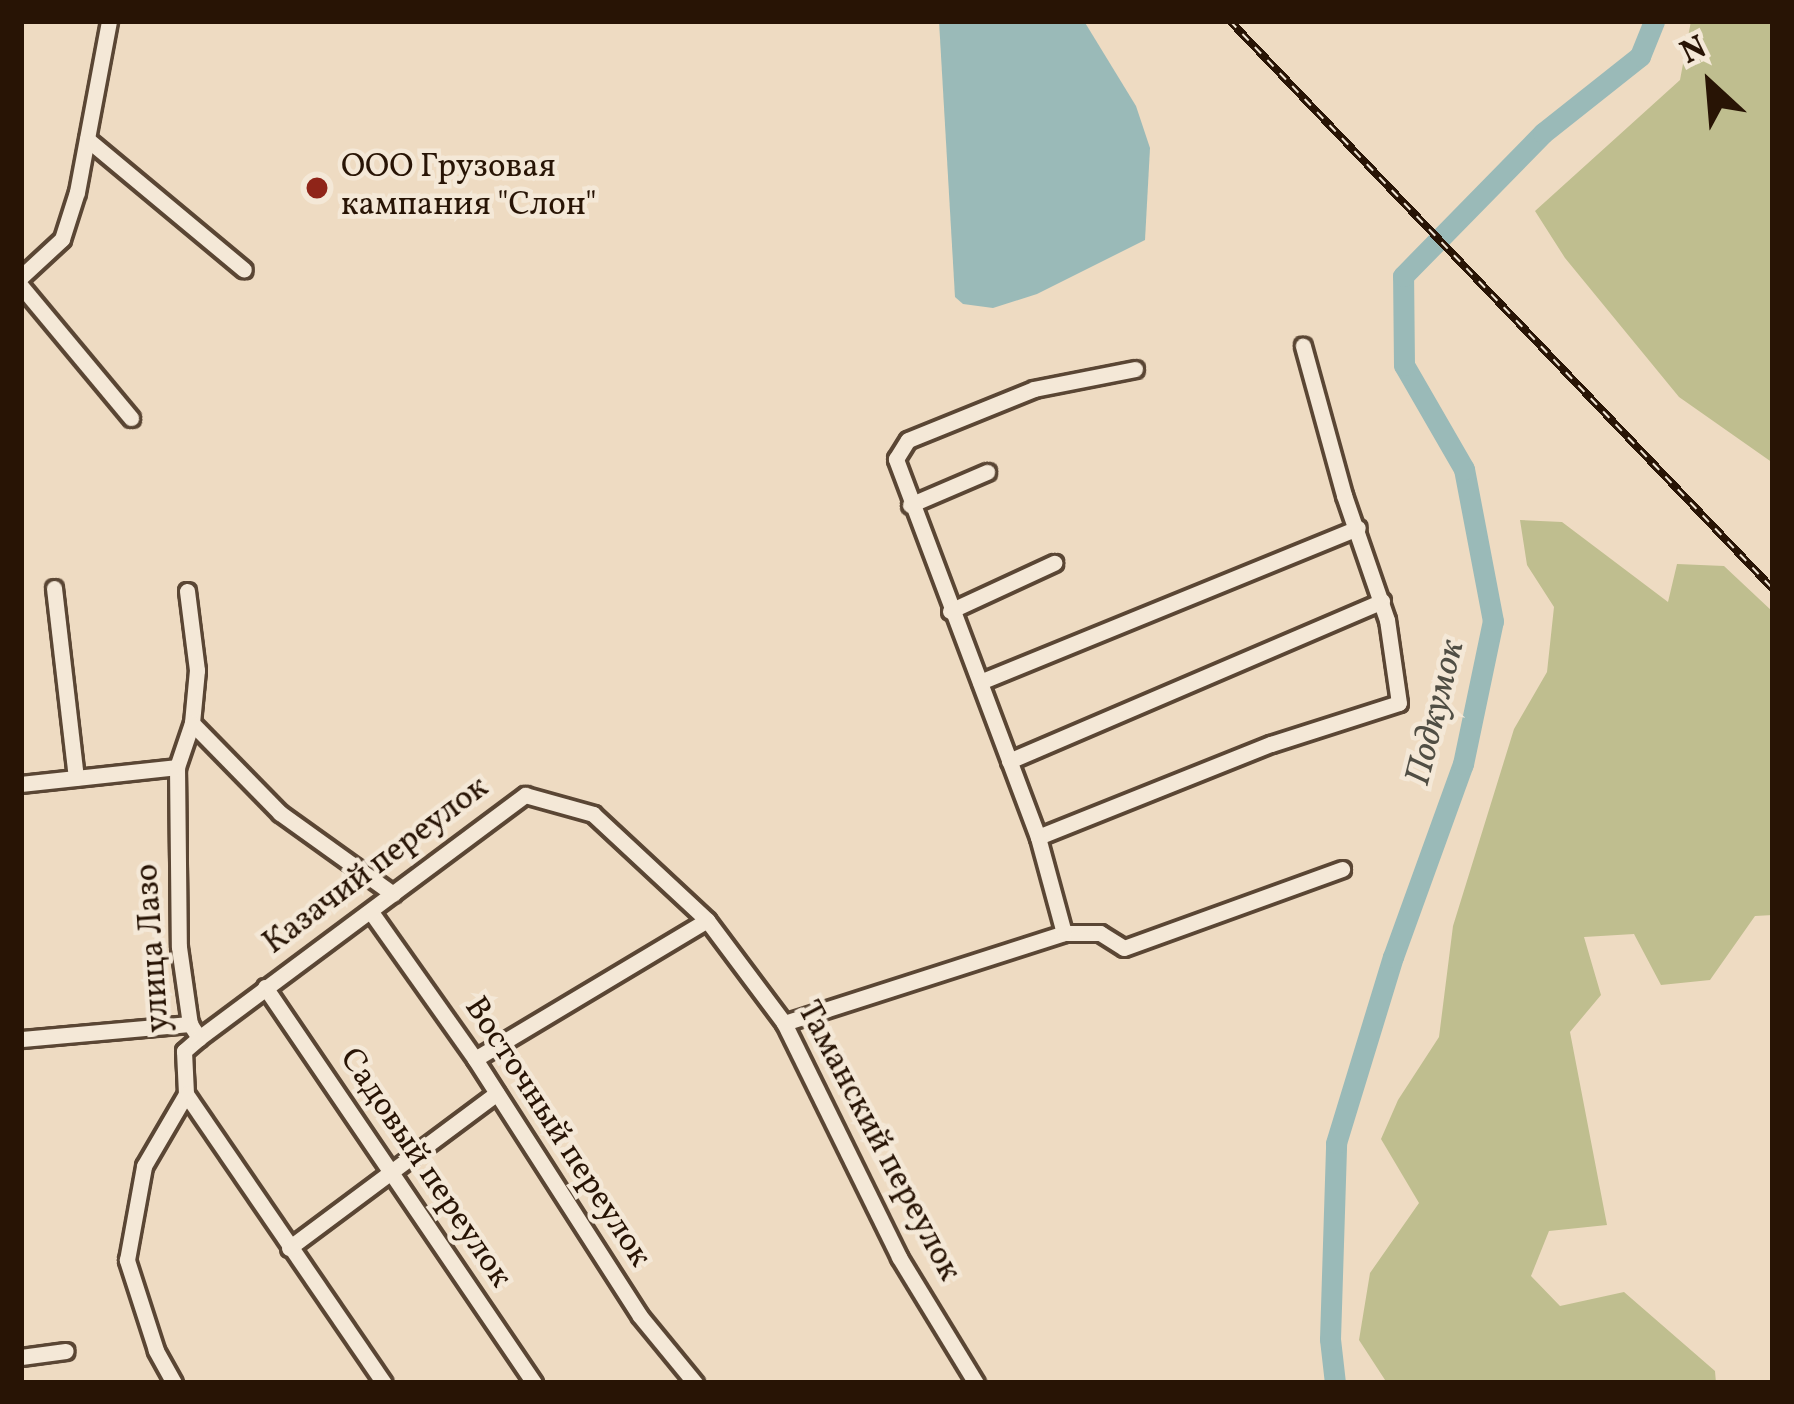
<!DOCTYPE html>
<html>
<head>
<meta charset="utf-8">
<style>
	body { margin:0 }
	#map { position:relative; width:1794px; height:1404px; overflow:hidden; background:#eedbc2; font-family:Vollkorn,serif }
	div>[style] { position:absolute }
	[style*='--x'] { left:calc(var(--x)*1px); top:calc(var(--y)*1px); width:calc(var(--w)*1px); rotate:calc(var(--a)*1deg) }
	.green>* { inset:0; background:#bfbe8f }
	.water>* { inset:0; background:#9abab8 }
	.river>* { height:21px; margin:-10.5px; padding:0 10.5px; transform-origin:10.5px; border-radius:10.5px; background:#9abab8 }
	.roads { filter:drop-shadow(3px 0 #5a4634) drop-shadow(-3px 0 #5a4634) drop-shadow(0 3px #5a4634) drop-shadow(0 -3px #5a4634) }
	.minor>* { height:15px; margin:-7.5px; padding:0 7.5px; transform-origin:7.5px; border-radius:7.5px; background:#f4e8d7 }
	.rail>* { height:8px; margin-top:-4px; transform-origin:0; background:repeating-linear-gradient(90deg,#f4e8d7 0 9px,#281405 0 18px); box-sizing:border-box; border-block:3px solid #281405 }
	.dots>* { width:33px; height:33px; translate:-50% -50%; box-sizing:border-box; border:6px solid #f4e8d7; border-radius:50% }
	span { translate:-50% -50%; white-space:nowrap; text-align:center; line-height:1.15; -webkit-text-stroke:9px #f4e8d7; paint-order:stroke }
	.poi-label { font-size:33px; color:#281405 }
	.left { translate:0 -50%; text-align:left }
	.street-label { font-size:33px; color:#281405 }
	.water-label { font-size:36px; color:#504e44; font-style:italic }
	.frame { position:absolute; inset:0; border:24px solid #281405; pointer-events:none }
	.north { position:absolute; left:1650px; top:24px; width:120px; height:120px; -webkit-text-stroke:9px #f4e8d7; paint-order:stroke; rotate:334deg; font-size:33px; font-weight:700; line-height:48px; text-align:center; color:#281405 }
	.north::after { content:''; display:block; margin:auto; width:42px; height:54px; background:#281405; clip-path:polygon(50% 0,100% 100%,50% 72%,0 100%) }
</style>
</head>
<body>
<div id="map">
	<div class="green">
		<i style="clip-path:polygon(1691px 21px,1773px 21px,1773px 463px,1679px 397px,1565px 258px,1535px 211px,1680px 80px)"></i>
		<i style="clip-path:polygon(1520px 520px,1562px 522px,1668px 602px,1677px 564px,1724px 566px,1773px 612px,1773px 915px,1755px 916px,1710px 980px,1661px 985px,1634px 934px,1584px 937px,1601px 995px,1570px 1032px,1607px 1225px,1549px 1231px,1531px 1276px,1560px 1306px,1624px 1292px,1715px 1371px,1716px 1383px,1387px 1383px,1359px 1340px,1370px 1273px,1419px 1203px,1381px 1139px,1398px 1100px,1439px 1037px,1453px 926px,1514px 729px,1547px 672px,1554px 607px,1527px 565px)"></i>
	</div>
	<div class="water">
		<i style="clip-path:polygon(939px 21px,1084px 21px,1136px 106px,1150px 148px,1145px 240px,1037px 294px,993px 308px,963px 304px,955px 297px)"></i>
	</div>
	<div class="river">
		<i style="--x:1335;--y:1383;--w:44;--a:-96.5"></i>
		<i style="--x:1330;--y:1339;--w:196;--a:-88.2"></i>
		<i style="--x:1336;--y:1143;--w:195;--a:-73"></i>
		<i style="--x:1393;--y:957;--w:205;--a:-70.1"></i>
		<i style="--x:1463;--y:764;--w:146;--a:-78.2"></i>
		<i style="--x:1493;--y:621;--w:155;--a:-100.8"></i>
		<i style="--x:1464;--y:469;--w:120;--a:-120"></i>
		<i style="--x:1404;--y:365;--w:89;--a:-90.6"></i>
		<i style="--x:1403;--y:276;--w:200;--a:-45.6"></i>
		<i style="--x:1543;--y:133;--w:124;--a:-38.4"></i>
		<i style="--x:1640;--y:56;--w:38;--a:-68"></i>
	</div>
	<div class="roads">
		<div class="minor">
			<i style="--x:87;--y:139;--w:204;--a:39.8"></i>
			<i style="--x:21;--y:277;--w:56;--a:-42.8"></i>
			<i style="--x:62;--y:239;--w:49;--a:-72.3"></i>
			<i style="--x:77;--y:192;--w:174;--a:-79.4"></i>
			<i style="--x:21;--y:286;--w:172;--a:50.2"></i>
			<i style="--x:910;--y:505;--w:84;--a:-23.2"></i>
			<i style="--x:54;--y:588;--w:191;--a:83.4"></i>
			<i style="--x:187;--y:591;--w:80;--a:82.8"></i>
			<i style="--x:197;--y:670;--w:53;--a:95.4"></i>
			<i style="--x:192;--y:723;--w:46;--a:108.8"></i>
			<i style="--x:177;--y:767;--w:180;--a:89.4"></i>
			<i style="--x:179;--y:947;--w:78;--a:81.9"></i>
			<i style="--x:190;--y:1024;--w:17;--a:57"></i>
			<i style="--x:199;--y:1038;--w:20;--a:139"></i>
			<i style="--x:184;--y:1051;--w:43;--a:87.3"></i>
			<i style="--x:186;--y:1094;--w:350;--a:55.6"></i>
			<i style="--x:950;--y:611;--w:115;--a:-24.8"></i>
			<i style="--x:980;--y:682;--w:408;--a:-22.2"></i>
			<i style="--x:192;--y:723;--w:126;--a:45.6"></i>
			<i style="--x:280;--y:813;--w:139;--a:35.6"></i>
			<i style="--x:1009;--y:761;--w:406;--a:-23.2"></i>
			<i style="--x:21;--y:784;--w:157;--a:-6.2"></i>
			<i style="--x:1038;--y:837;--w:251;--a:-21.8"></i>
			<i style="--x:1271;--y:744;--w:134;--a:-17.8"></i>
			<i style="--x:1399;--y:703;--w:84;--a:-98.2"></i>
			<i style="--x:1387;--y:620;--w:132;--a:-109"></i>
			<i style="--x:1344;--y:495;--w:155;--a:-105.4"></i>
			<i style="--x:371;--y:912;--w:180;--a:54.7"></i>
			<i style="--x:475;--y:1059;--w:305;--a:57.3"></i>
			<i style="--x:640;--y:1316;--w:87;--a:50.6"></i>
			<i style="--x:1064;--y:933;--w:36;--a:0"></i>
			<i style="--x:1100;--y:933;--w:28;--a:32"></i>
			<i style="--x:1124;--y:948;--w:232;--a:-19.9"></i>
			<i style="--x:265;--y:987;--w:479;--a:55.8"></i>
			<i style="--x:784;--y:1023;--w:294;--a:-17.8"></i>
			<i style="--x:1064;--y:933;--w:99;--a:-105.2"></i>
			<i style="--x:1038;--y:837;--w:404;--a:-110.6"></i>
			<i style="--x:896;--y:459;--w:22;--a:-58"></i>
			<i style="--x:908;--y:440;--w:136;--a:-22"></i>
			<i style="--x:1034;--y:389;--w:103;--a:-11.2"></i>
			<i style="--x:199;--y:1038;--w:407;--a:-36.7"></i>
			<i style="--x:525;--y:795;--w:71;--a:15.6"></i>
			<i style="--x:593;--y:814;--w:156;--a:42.9"></i>
			<i style="--x:21;--y:1039;--w:170;--a:-5.1"></i>
			<i style="--x:475;--y:1059;--w:270;--a:-30.9"></i>
			<i style="--x:707;--y:920;--w:129;--a:53.2"></i>
			<i style="--x:784;--y:1023;--w:261;--a:63.8"></i>
			<i style="--x:899;--y:1257;--w:148;--a:58.6"></i>
			<i style="--x:289;--y:1248;--w:259;--a:-36.7"></i>
			<i style="--x:21;--y:1357;--w:45;--a:-7.6"></i>
			<i style="--x:174;--y:1383;--w:38;--a:-119"></i>
			<i style="--x:156;--y:1350;--w:95;--a:-107.9"></i>
			<i style="--x:127;--y:1260;--w:96;--a:-79.7"></i>
			<i style="--x:144;--y:1166;--w:83;--a:-59.7"></i>
		</div>
	</div>
	<div class="rail">
		<i style="--x:1230;--y:21;--w:786;--a:46.29"></i>
	</div>
	<div class="dots">
		<i style="left:317px;top:188px;background:#8f2418"></i>
	</div>
	<div class="poi-label">
		<span class="left" style="left:341px;top:188px">ООО Грузовая<br>кампания "Слон"</span>
	</div>
	<div class="street-label">
		<span style="left:377px;top:867px;rotate:-37deg">Казачий переулок</span>
		<span style="left:155px;top:948px;rotate:-94deg">улица Лазо</span>
		<span style="left:556px;top:1133px;rotate:57deg">Восточный переулок</span>
		<span style="left:877px;top:1142px;rotate:62deg">Таманский переулок</span>
		<span style="left:424px;top:1169px;rotate:56deg">Садовый переулок</span>
	</div>
	<div class="water-label">
		<span style="left:1437px;top:713px;rotate:-76deg">Подкумок</span>
	</div>
	<div class="frame"></div>
	<div class="north">N</div>
</div>
</body>
</html>
